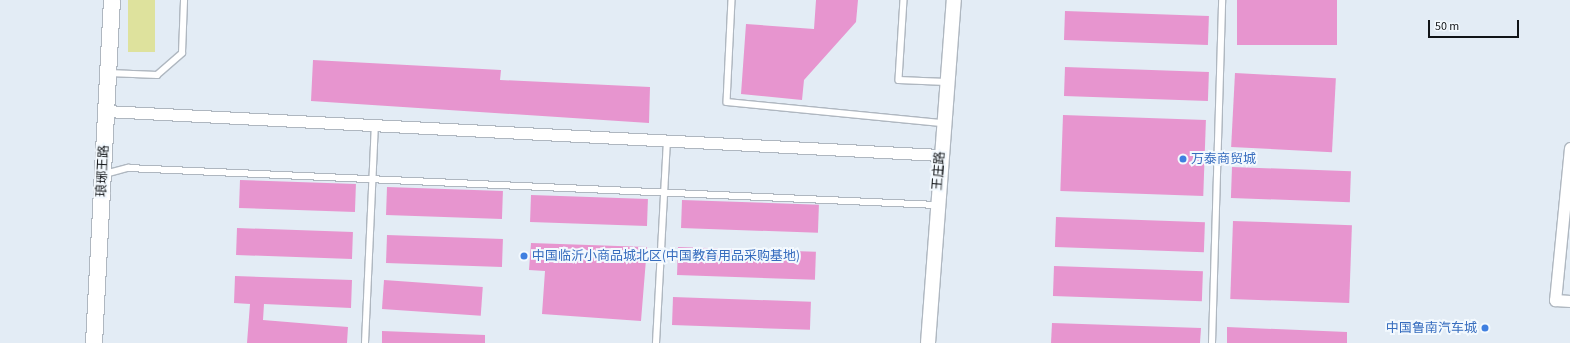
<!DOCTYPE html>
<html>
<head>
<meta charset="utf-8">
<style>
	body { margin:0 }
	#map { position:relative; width:1570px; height:343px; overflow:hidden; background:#e3ecf5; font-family:"Source Sans 3","Noto Sans SC",sans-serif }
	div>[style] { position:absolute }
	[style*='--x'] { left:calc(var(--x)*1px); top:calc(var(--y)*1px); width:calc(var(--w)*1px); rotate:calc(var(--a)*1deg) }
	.green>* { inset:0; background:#dee29d; transform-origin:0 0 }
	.building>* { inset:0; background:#e795cf; transform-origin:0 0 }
	.roads { filter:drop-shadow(1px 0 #afb7c0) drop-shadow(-1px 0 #afb7c0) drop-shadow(0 1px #afb7c0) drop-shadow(0 -1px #afb7c0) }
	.service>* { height:5.5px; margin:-2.75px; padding:0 2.75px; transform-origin:2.75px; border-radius:2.75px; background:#fff }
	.minor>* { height:11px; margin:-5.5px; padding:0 5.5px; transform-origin:5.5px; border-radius:5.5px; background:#fff }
	.tertiary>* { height:14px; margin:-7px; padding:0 7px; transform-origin:7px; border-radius:7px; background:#fff }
	.secondary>* { height:16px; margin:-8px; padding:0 8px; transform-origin:8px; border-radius:8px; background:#fff }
	.dots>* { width:11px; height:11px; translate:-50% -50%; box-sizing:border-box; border:2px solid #f3f9fe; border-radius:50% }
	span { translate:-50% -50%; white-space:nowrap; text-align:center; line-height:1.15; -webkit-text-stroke:4px #f3f9fe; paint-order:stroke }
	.shop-label { font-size:13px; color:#366cbe }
	.left { translate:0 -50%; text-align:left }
	.right { translate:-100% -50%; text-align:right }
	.street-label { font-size:13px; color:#111417 }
	.scale { position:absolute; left:1428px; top:20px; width:91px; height:18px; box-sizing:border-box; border:2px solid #111417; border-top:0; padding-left:5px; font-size:12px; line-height:14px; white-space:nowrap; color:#111417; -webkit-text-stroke:3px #f3f9fe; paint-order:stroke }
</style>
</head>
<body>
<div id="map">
	<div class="green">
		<i style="left:128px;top:0;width:27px;height:52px"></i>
	</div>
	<div class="building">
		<i style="clip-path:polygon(816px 0,858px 0,856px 22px,804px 80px,802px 100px,741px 94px,746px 24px,814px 29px)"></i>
		<i style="left:1237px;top:0;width:100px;height:45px"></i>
		<i style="left:1065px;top:11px;width:144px;height:29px;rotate:2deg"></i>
		<i style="clip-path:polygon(313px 60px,501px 70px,500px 80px,650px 87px,649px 123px,311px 101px)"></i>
		<i style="left:1065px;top:67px;width:144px;height:29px;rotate:2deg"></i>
		<i style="left:1235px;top:73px;width:101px;height:74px;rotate:3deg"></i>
		<i style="left:1063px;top:115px;width:143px;height:76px;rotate:2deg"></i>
		<i style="left:1232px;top:167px;width:119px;height:31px;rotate:2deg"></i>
		<i style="left:240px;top:180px;width:116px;height:28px;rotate:2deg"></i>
		<i style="left:387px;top:187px;width:116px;height:28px;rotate:2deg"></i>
		<i style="left:531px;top:195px;width:117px;height:27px;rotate:2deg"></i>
		<i style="left:682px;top:200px;width:137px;height:28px;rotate:2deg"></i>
		<i style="left:1056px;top:217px;width:149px;height:30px;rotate:2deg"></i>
		<i style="left:1233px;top:221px;width:119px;height:78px;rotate:2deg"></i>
		<i style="left:237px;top:228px;width:116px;height:27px;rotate:2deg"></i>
		<i style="left:387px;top:235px;width:116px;height:28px;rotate:2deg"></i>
		<i style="clip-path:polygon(531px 243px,647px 247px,641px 321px,542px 314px,545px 271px,529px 270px)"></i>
		<i style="left:678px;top:247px;width:138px;height:28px;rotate:2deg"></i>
		<i style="left:1054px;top:266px;width:149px;height:30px;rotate:2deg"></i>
		<i style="clip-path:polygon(235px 276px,352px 280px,351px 308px,264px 304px,263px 320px,348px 327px,347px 343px,247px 343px,250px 304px,234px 303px)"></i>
		<i style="left:384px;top:280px;width:99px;height:29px;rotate:4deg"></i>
		<i style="left:673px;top:297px;width:138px;height:28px;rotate:2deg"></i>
		<i style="clip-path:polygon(1052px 323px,1201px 328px,1200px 343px,1051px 343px)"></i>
		<i style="clip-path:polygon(1227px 327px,1347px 332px,1347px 343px,1227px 343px)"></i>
		<i style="clip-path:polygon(382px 331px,485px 335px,485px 343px,382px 343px)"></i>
	</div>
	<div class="roads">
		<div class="service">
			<i style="--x:732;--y:0;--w:102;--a:92.8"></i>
			<i style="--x:727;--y:102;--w:217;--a:5.6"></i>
			<i style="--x:904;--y:0;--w:80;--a:93.6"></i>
			<i style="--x:899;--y:80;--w:47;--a:2.4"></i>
			<i style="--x:109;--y:73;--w:48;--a:2.4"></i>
			<i style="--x:157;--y:75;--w:33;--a:-41"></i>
			<i style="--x:182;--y:53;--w:53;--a:-87.8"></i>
			<i style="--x:105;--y:174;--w:24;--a:-15"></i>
			<i style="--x:128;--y:168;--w:810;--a:2.62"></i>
			<i style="--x:365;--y:343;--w:218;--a:-87.4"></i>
			<i style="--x:656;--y:343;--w:203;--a:-86.9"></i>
			<i style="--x:1212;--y:343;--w:343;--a:-88.3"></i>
		</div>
		<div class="minor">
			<i style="--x:106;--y:111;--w:835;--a:3.02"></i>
			<i style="--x:1570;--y:148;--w:153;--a:95.6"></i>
			<i style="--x:1555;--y:300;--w:15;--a:4"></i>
		</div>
		<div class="tertiary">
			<i style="--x:928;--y:343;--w:344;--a:-85.7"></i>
		</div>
		<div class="secondary">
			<i style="--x:94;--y:343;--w:343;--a:-87"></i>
		</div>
	</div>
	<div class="dots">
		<i style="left:1183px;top:159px;background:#3f7fe0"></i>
		<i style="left:524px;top:256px;background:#3f7fe0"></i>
		<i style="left:1485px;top:328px;background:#3f7fe0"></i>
	</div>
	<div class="shop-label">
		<span class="left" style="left:1191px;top:159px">万泰商贸城</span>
		<span class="left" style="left:532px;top:256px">中国临沂小商品城北区(中国教育用品采购基地)</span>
		<span class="right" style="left:1477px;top:328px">中国鲁南汽车城</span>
	</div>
	<div class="street-label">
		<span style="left:103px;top:171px;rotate:-87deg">琅琊王路</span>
		<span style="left:939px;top:171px;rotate:-86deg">王庄路</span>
	</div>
	<div class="scale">50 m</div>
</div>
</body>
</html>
